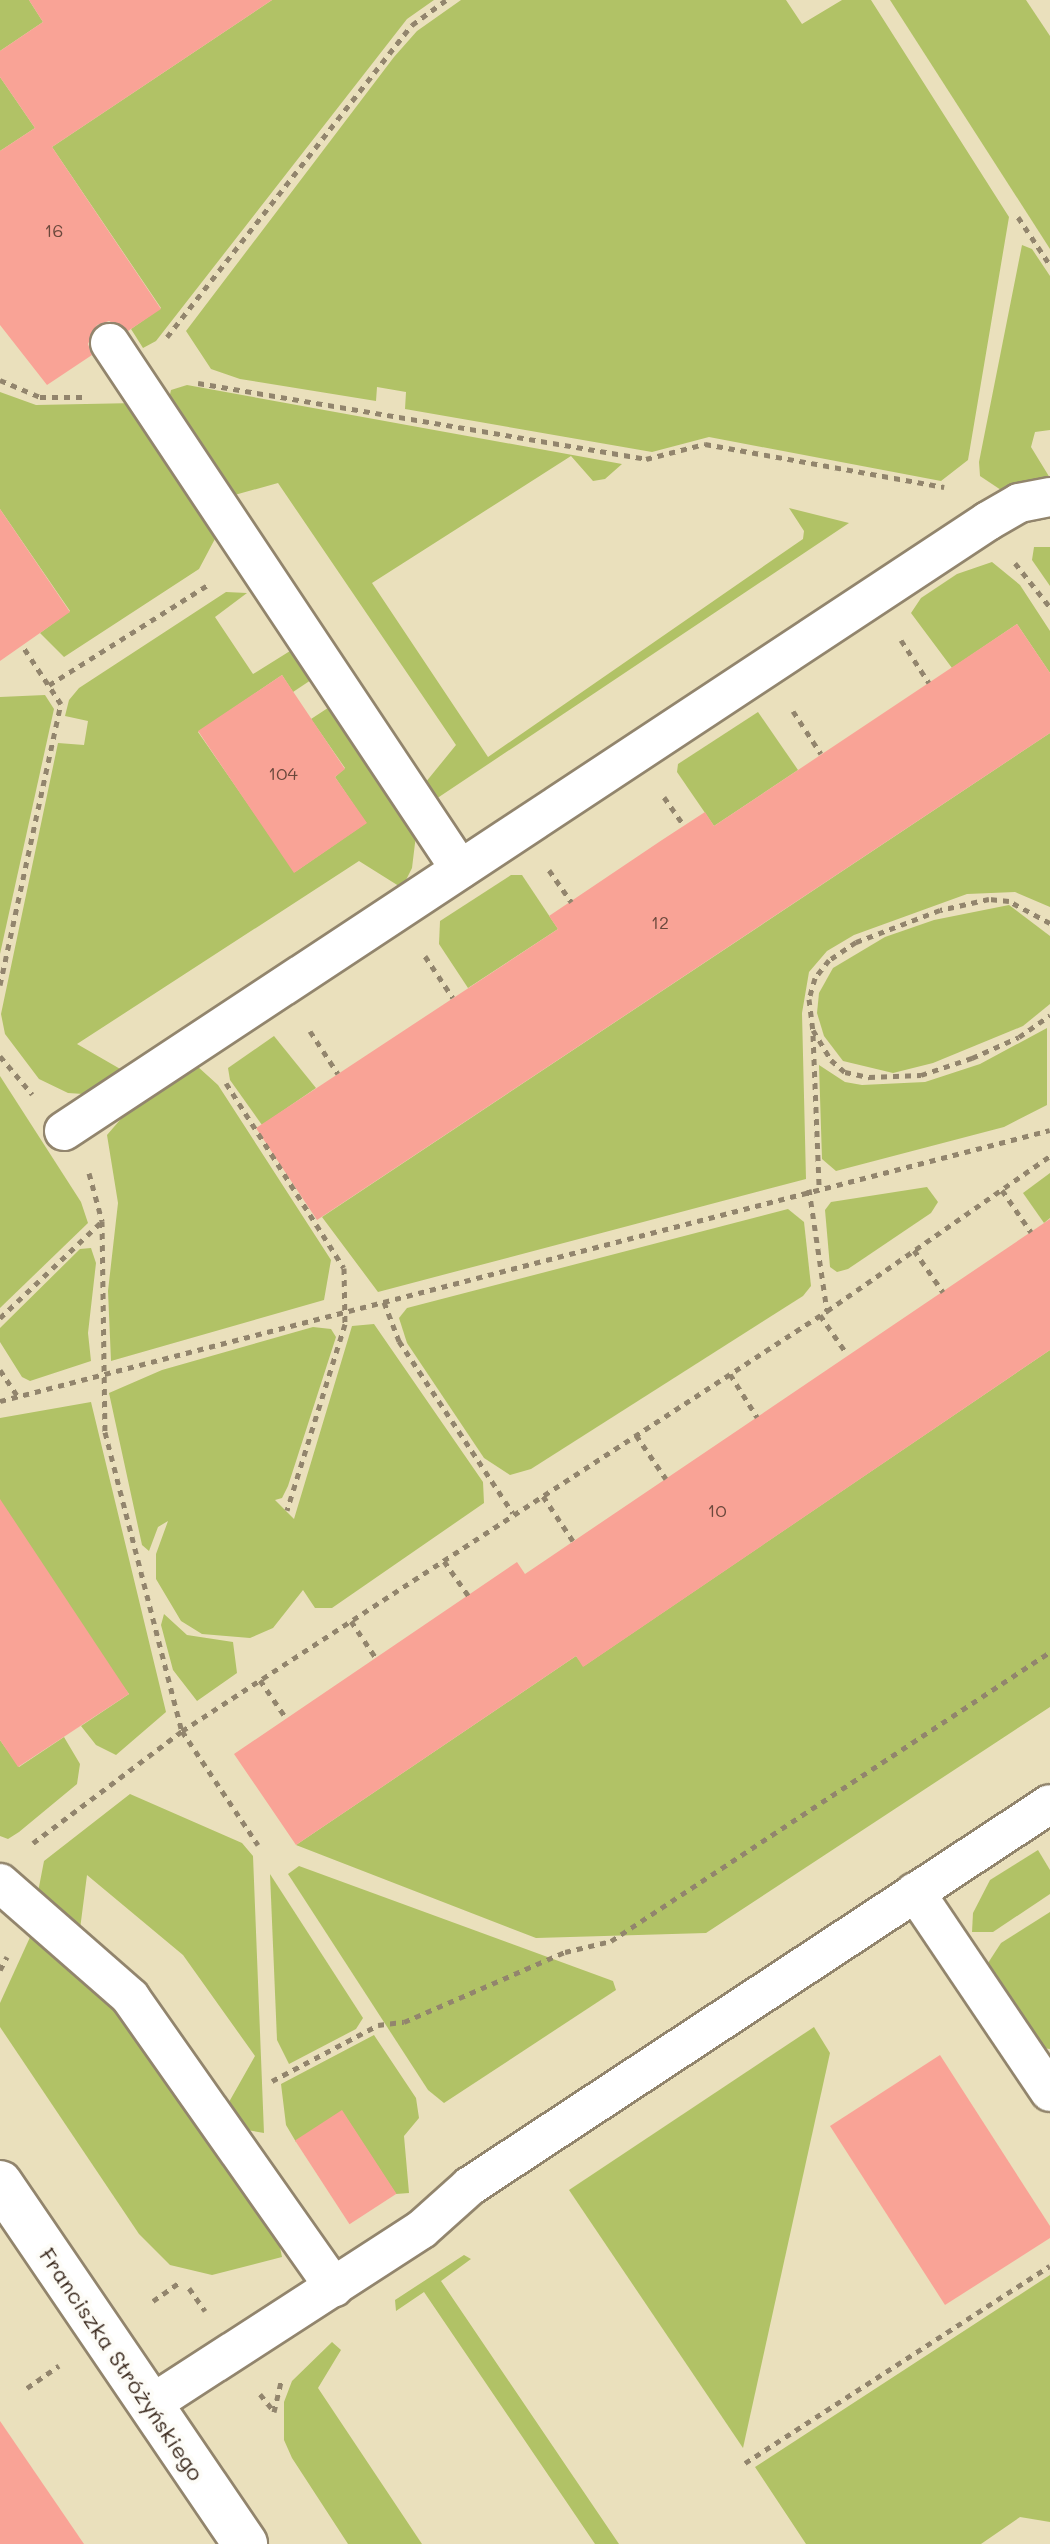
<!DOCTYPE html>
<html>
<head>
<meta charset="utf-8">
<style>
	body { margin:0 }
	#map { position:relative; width:1050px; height:2544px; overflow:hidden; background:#eae0bc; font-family:Mali,sans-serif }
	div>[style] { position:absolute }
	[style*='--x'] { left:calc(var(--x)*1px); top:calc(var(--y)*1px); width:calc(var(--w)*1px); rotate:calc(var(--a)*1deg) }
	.green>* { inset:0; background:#b1c266 }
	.building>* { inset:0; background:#f9a396; transform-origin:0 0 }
	.path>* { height:5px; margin-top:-2.5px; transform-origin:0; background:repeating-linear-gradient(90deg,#92856d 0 6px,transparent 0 12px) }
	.roads { filter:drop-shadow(2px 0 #92856d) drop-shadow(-2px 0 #92856d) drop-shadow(0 2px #92856d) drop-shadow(0 -2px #92856d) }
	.service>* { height:38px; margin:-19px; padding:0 19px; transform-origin:19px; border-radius:19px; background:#fff }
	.tertiary>* { height:44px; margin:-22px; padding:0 22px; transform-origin:22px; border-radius:22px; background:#fff }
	span { translate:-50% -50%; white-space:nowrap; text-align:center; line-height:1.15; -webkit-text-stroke:8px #fdfcf7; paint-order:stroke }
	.number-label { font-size:18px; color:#6a483c }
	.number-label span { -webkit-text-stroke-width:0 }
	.street-label { font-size:22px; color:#3b2a1e }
</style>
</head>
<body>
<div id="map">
	<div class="green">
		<i style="clip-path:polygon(0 0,29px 0,43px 22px,0 51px)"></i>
		<i style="clip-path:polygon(272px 0,434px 0,407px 19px,156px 341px,143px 348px,131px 329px,161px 308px,52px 147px)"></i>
		<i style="clip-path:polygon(461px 0,786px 0,802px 24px,842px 0,871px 0,1009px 217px,968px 460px,941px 481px,709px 437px,652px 452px,405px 409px,406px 392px,377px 387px,376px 401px,240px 379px,211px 369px,186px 331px,394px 57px,417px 31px)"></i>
		<i style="clip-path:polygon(890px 0,1026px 0,1050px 36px,1050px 249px)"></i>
		<i style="clip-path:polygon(0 77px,35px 128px,0 151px)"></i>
		<i style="clip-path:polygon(1022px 245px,1032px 249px,1050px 276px,1050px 430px,1035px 432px,1031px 447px,1050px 478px,1001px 490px,980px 476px,979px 462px)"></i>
		<i style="clip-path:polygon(187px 385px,622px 464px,605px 479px,593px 481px,571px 456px,372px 583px,488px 757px,803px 539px,804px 531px,789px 508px,849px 523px,430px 803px,421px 788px,456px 745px,278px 483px,231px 496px,169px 399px,171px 390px)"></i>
		<i style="clip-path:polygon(0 392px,36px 405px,136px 403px,217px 535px,199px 569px,64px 657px,40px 633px,70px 611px,0 509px)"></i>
		<i style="clip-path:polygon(1034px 547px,1050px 547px,1050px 586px,1032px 560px)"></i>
		<i style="clip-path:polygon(992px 562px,1020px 585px,1050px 631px,1050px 673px,1017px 624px,952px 668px,911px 613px,921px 598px,957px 574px)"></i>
		<i style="clip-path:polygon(226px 592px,247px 593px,215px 617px,253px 674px,298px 646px,317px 676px,293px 692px,282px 675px,198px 732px,295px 872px,366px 823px,335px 777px,345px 768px,311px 719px,334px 704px,416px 835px,412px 868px,402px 888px,359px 861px,77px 1044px,122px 1070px,83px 1094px,68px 1093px,39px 1079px,5px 1034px,1px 1014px,58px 743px,84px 745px,88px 721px,65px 716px,69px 700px,79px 688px)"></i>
		<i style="clip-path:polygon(45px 695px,54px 709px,0 954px,0 697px)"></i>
		<i style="clip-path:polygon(758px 712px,798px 770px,714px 826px,677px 772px,678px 764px)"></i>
		<i style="clip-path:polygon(1050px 733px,1050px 907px,1015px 892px,967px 894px,854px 935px,827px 951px,809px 972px,802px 1013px,806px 1179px,378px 1292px,322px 1217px)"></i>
		<i style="clip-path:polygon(511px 875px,522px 875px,558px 929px,468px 988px,439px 944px,440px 921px)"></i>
		<i style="clip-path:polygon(1009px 905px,1050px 936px,1050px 1004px,1023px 1026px,933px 1063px,893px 1073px,843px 1061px,824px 1036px,817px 1013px,819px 993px,833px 968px,885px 937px,934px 920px)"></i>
		<i style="clip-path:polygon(1047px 1028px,1047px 1105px,1004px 1127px,836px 1171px,822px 1159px,819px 1065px,845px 1082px,862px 1085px,925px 1082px,980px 1064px)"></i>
		<i style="clip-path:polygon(274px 1036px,316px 1088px,262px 1125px,230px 1080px,228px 1068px)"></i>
		<i style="clip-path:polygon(197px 1066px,218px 1085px,331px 1260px,324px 1300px,111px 1361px,108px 1291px,118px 1203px,107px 1135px,126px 1113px)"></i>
		<i style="clip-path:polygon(0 1076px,81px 1202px,88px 1223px,0 1308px)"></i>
		<i style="clip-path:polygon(1050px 1173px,1050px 1218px,1044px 1223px,1023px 1193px)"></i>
		<i style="clip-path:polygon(927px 1187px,938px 1202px,931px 1213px,848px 1269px,837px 1272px,830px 1267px,825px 1210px,831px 1202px)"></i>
		<i style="clip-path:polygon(788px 1209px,804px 1222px,811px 1286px,803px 1296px,531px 1469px,510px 1475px,484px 1458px,407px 1343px,399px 1318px,407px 1308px)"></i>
		<i style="clip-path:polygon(91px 1248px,96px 1263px,88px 1333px,91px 1361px,30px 1381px,22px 1377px,0 1342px,0 1328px,80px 1249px)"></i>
		<i style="clip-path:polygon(374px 1324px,483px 1482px,484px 1503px,332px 1608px,315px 1608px,303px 1590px,273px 1628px,250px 1638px,202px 1634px,181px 1621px,156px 1579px,156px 1554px,168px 1521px,158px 1527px,149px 1551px,142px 1545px,109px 1393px,162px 1370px,313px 1327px,331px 1329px,336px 1337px,288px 1486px,282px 1498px,275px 1500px,294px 1519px,352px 1326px)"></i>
		<i style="clip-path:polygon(1050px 1350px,1050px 1707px,706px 1933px,536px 1938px,296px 1845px,576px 1656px,584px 1666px)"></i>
		<i style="clip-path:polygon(91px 1402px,166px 1712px,116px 1755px,96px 1745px,81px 1726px,129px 1694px,0 1524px,0 1418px)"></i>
		<i style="clip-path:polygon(164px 1614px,187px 1635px,233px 1642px,237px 1673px,197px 1701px,173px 1670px,161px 1625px)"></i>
		<i style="clip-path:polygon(64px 1737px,80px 1764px,77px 1784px,19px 1832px,8px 1839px,0 1836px,0 1740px,19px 1767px)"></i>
		<i style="clip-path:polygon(130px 1794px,242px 1843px,253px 1856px,264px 2133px,247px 2130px,229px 2102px,255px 2056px,183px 1955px,87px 1875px,80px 1929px,38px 1892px,44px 1861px)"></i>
		<i style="clip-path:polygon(1038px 1850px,1050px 1870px,1050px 1894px,993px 1932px,972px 1932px,973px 1913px,990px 1880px)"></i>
		<i style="clip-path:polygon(299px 1866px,613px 1981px,616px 1990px,444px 2103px,428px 2090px,288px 1874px)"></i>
		<i style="clip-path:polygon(270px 1874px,363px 2018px,356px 2029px,289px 2064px,277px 2040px)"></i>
		<i style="clip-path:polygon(1050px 1912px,1050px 2049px,1042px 2048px,988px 1963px,1001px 1943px)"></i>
		<i style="clip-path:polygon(31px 1935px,123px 2011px,278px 2238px,282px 2257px,212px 2275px,170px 2265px,139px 2234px,0 2027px,0 2003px)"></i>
		<i style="clip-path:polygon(814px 2027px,830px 2053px,743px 2448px,569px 2190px)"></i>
		<i style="clip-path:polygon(374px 2035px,416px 2098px,419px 2118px,404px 2136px,409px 2193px,396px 2194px,342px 2111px,296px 2142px,286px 2125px,281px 2084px)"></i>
		<i style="clip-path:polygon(464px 2255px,471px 2259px,441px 2281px,619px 2544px,595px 2544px,424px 2292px,396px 2311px,395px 2300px)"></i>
		<i style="clip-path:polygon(1050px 2275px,1050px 2522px,1020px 2517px,981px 2544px,806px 2544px,755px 2467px)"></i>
		<i style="clip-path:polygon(332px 2342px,341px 2350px,318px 2388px,422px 2544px,348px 2544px,292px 2458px,284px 2440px,284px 2402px,292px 2381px)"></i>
	</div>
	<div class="building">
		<i style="clip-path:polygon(29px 0,272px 0,52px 147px,161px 309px,128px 331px,109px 321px,97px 325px,88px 344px,92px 355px,47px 385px,0 325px,0 151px,35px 128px,0 77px,0 51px,43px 22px)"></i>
		<i style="clip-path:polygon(0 509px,70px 612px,0 661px)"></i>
		<i style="clip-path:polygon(1017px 624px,1050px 673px,1050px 733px,317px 1220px,256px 1128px,558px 929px,549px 916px,662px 840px,705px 812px,714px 826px)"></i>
		<i style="clip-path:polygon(282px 675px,345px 769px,335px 777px,367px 823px,294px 873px,198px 731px)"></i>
		<i style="clip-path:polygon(1050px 1219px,1050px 1350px,583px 1667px,576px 1656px,296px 1845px,234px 1754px,517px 1562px,525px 1574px)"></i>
		<i style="clip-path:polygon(0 1499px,129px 1694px,18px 1767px,0 1740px)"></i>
		<i style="clip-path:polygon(940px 2055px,1050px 2226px,1050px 2238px,945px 2305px,830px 2126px)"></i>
		<i style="left:342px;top:2110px;width:100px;height:56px;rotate:57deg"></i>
		<i style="clip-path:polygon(0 2421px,84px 2544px,0 2544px)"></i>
	</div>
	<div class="path">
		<i style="--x:1018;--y:217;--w:58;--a:56.3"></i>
		<i style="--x:167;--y:337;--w:397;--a:-51.9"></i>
		<i style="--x:412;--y:25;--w:42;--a:-36.3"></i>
		<i style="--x:0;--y:380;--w:43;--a:23"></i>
		<i style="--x:40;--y:397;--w:44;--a:0"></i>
		<i style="--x:198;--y:383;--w:454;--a:9.6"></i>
		<i style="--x:646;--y:459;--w:61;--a:-14.3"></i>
		<i style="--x:705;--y:444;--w:243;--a:10.2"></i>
		<i style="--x:1015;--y:563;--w:56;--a:51.5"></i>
		<i style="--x:901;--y:640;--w:51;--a:56.9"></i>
		<i style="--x:49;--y:685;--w:191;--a:-32.2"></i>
		<i style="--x:793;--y:711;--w:51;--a:56.9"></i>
		<i style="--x:664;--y:797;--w:35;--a:55"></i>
		<i style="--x:549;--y:870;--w:39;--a:55"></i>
		<i style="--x:1050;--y:923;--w:47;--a:-151.8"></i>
		<i style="--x:1009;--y:901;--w:20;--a:-174"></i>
		<i style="--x:989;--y:899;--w:50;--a:167.3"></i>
		<i style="--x:940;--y:910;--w:90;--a:159.1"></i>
		<i style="--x:856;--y:942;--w:32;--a:146"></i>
		<i style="--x:829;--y:960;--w:23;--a:128"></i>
		<i style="--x:815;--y:978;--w:22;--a:106"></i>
		<i style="--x:809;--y:999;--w:31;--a:83"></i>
		<i style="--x:813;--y:1030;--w:35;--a:59"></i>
		<i style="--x:831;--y:1060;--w:18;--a:41"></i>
		<i style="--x:845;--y:1072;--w:25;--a:12"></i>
		<i style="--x:869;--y:1077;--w:52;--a:-2.2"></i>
		<i style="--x:921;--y:1075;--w:54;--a:-18.4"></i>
		<i style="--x:972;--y:1058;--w:51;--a:-24.1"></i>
		<i style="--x:1019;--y:1037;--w:38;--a:-35"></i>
		<i style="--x:425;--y:956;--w:50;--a:56.3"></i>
		<i style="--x:0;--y:985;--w:288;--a:-77.8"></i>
		<i style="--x:61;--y:704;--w:71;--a:-123.5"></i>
		<i style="--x:310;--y:1031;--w:51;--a:56.9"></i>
		<i style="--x:813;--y:1035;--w:152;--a:87.7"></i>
		<i style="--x:0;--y:1056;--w:50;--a:49.9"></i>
		<i style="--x:226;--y:1083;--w:219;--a:57.5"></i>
		<i style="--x:344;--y:1268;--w:56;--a:89"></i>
		<i style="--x:345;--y:1324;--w:195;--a:107.3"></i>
		<i style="--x:89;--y:1173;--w:50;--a:74.8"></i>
		<i style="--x:102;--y:1221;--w:211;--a:89.2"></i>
		<i style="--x:105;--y:1432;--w:309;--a:75.6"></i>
		<i style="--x:182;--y:1731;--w:137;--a:56.3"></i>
		<i style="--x:809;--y:1189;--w:123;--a:81.6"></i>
		<i style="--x:1002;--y:1190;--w:51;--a:55.4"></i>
		<i style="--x:914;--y:1250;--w:51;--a:55.4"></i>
		<i style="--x:384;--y:1302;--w:42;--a:69"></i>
		<i style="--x:399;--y:1341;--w:206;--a:56.5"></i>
		<i style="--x:820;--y:1315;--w:47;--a:55.3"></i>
		<i style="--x:0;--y:1318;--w:139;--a:-43.5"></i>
		<i style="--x:0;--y:1370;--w:32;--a:56"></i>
		<i style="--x:730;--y:1374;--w:51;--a:57.9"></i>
		<i style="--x:0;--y:1401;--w:1084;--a:-14.47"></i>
		<i style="--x:636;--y:1435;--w:53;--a:55.7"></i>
		<i style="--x:543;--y:1496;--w:54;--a:56.3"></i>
		<i style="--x:444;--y:1561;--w:42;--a:54.8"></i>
		<i style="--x:351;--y:1621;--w:45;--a:56"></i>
		<i style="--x:260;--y:1680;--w:46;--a:55.6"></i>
		<i style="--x:33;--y:1843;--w:186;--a:-36.9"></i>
		<i style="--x:182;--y:1731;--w:770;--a:-33.07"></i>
		<i style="--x:827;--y:1311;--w:272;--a:-34.8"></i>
		<i style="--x:0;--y:1970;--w:15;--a:-62"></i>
		<i style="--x:272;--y:2081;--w:120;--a:-27.8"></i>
		<i style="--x:378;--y:2025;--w:26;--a:-7"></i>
		<i style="--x:404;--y:2022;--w:176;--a:-23.5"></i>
		<i style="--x:565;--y:1952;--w:47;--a:-13.4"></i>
		<i style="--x:611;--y:1941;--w:526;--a:-33.36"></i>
		<i style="--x:189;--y:2288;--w:28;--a:55"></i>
		<i style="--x:153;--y:2301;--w:32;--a:-35"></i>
		<i style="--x:27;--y:2388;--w:39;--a:-35"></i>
		<i style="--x:260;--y:2394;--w:22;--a:51"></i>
		<i style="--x:274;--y:2412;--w:31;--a:-77"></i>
		<i style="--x:745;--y:2463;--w:363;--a:-32.9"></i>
	</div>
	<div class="roads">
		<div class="service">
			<i style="--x:110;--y:343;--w:632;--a:56.36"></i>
			<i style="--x:64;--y:1131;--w:1107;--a:-33.43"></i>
			<i style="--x:988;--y:521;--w:36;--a:-30"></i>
			<i style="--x:1019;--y:503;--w:32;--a:-11"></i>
			<i style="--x:0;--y:1883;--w:173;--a:41.2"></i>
			<i style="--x:130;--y:1997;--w:355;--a:54.9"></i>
			<i style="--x:915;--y:1892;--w:241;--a:56"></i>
			<i style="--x:150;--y:2405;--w:324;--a:-32.9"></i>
			<i style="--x:422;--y:2229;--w:64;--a:-41.9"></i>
			<i style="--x:470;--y:2186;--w:694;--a:-33.37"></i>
		</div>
		<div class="tertiary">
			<i style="--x:0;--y:2183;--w:436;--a:55.8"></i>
		</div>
	</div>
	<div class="number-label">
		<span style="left:54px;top:230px">16</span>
		<span style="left:283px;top:773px">104</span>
		<span style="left:660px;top:922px">12</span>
		<span style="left:717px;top:1510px">10</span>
	</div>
	<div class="street-label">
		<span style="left:122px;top:2364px;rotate:56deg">Franciszka Stróżyńskiego</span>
	</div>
</div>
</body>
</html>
